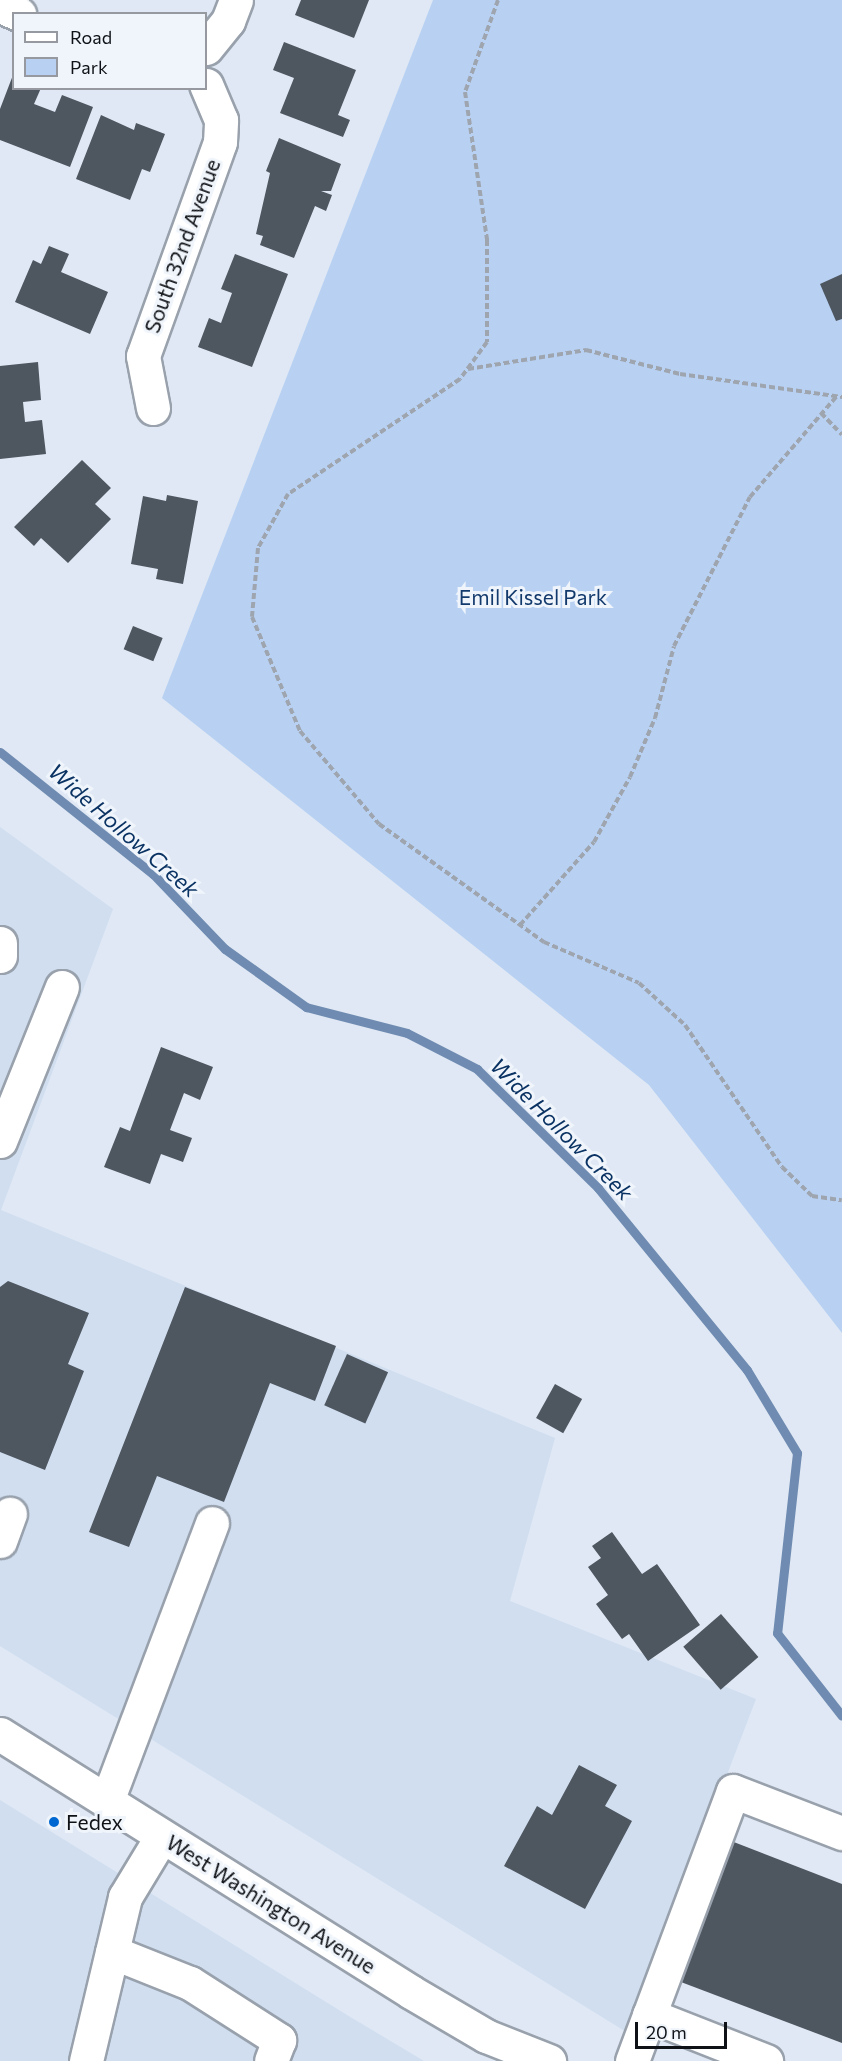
<!DOCTYPE html>
<html>
<head>
<meta charset="utf-8">
<style>
	body { margin:0 }
	#map { position:relative; width:842px; height:2061px; overflow:hidden; background:#dfe8f4; font-family:Commissioner,sans-serif }
	div>[style] { position:absolute }
	[style*='--x'] { left:calc(var(--x)*1px); top:calc(var(--y)*1px); width:calc(var(--w)*1px); rotate:calc(var(--a)*1deg) }
	.built>* { inset:0; background:#d0def0 }
	.green>* { inset:0; background:#b8d1f3 }
	.stream>* { height:9px; margin:-4.5px; padding:0 4.5px; transform-origin:4.5px; border-radius:4.5px; background:#6f8bb1 }
	.building>* { inset:0; background:#4e5660; transform-origin:0 0 }
	.path>* { height:4px; margin-top:-2px; transform-origin:0; background:repeating-linear-gradient(90deg,#9ea5af 0 6px,transparent 0 9px) }
	.roads { filter:drop-shadow(2px 0 #98a1ac) drop-shadow(-2px 0 #98a1ac) drop-shadow(0 2px #98a1ac) drop-shadow(0 -2px #98a1ac) }
	.minor>* { height:33px; margin:-16.5px; padding:0 16.5px; transform-origin:16.5px; border-radius:16.5px; background:#fff }
	.major>* { height:33px; margin:-16.5px; padding:0 16.5px; transform-origin:16.5px; border-radius:16.5px; background:#fff }
	.dots>* { width:16px; height:16px; translate:-50% -50%; box-sizing:border-box; border:3px solid #f0f5fc; border-radius:50% }
	span { translate:-50% -50%; white-space:nowrap; text-align:center; line-height:1.15; -webkit-text-stroke:6px #f0f5fc; paint-order:stroke }
	.street-label { font-size:21px; color:#0e1115 }
	.park-label { font-size:21px; color:#133a6c }
	.poi-label { font-size:21px; color:#0e1115 }
	.left { translate:0 -50%; text-align:left }
	.water-label { font-size:22px; color:#0a3363; font-style:italic }
	.legend { position:absolute; left:12px; top:12px; width:195px; height:78px; box-sizing:border-box; background:#f0f5fc; border:2px solid #969aa0; margin:0; padding:8px 10px; list-style:none; font-size:18px; color:#0e1115 }
	.legend li { display:flex; align-items:center; gap:12px; height:30px }
	.legend b { width:30px; border:2px solid #969aa0 }
	.scale { position:absolute; left:635px; top:2022px; width:92px; height:27px; box-sizing:border-box; border:3px solid #0e1115; border-top:0; padding-left:8px; font-size:18px; line-height:21px; white-space:nowrap; color:#0e1115; -webkit-text-stroke:4px #f0f5fc; paint-order:stroke }
</style>
</head>
<body>
<div id="map">
	<div class="built">
		<i style="clip-path:polygon(0 827px,113px 909px,1px 1210px,555px 1438px,510px 1601px,756px 1699px,628px 2033px,0 1646px)"></i>
		<i style="clip-path:polygon(0 1800px,347px 2015px,424px 2061px,0 2061px)"></i>
	</div>
	<div class="green">
		<i style="clip-path:polygon(433px 0,842px 0,842px 1333px,649px 1085px,162px 698px)"></i>
	</div>
	<div class="stream">
		<i style="--x:0;--y:752;--w:196;--a:38.6"></i>
		<i style="--x:153;--y:874;--w:104;--a:46.2"></i>
		<i style="--x:225;--y:949;--w:100;--a:35.6"></i>
		<i style="--x:306;--y:1007;--w:104;--a:14.4"></i>
		<i style="--x:407;--y:1033;--w:79;--a:27.2"></i>
		<i style="--x:477;--y:1069;--w:170;--a:44.5"></i>
		<i style="--x:598;--y:1188;--w:235;--a:50.7"></i>
		<i style="--x:747;--y:1370;--w:97;--a:58.9"></i>
		<i style="--x:797;--y:1453;--w:181;--a:96.3"></i>
		<i style="--x:777;--y:1633;--w:105;--a:51.9"></i>
	</div>
	<div class="building">
		<i style="clip-path:polygon(301px 0,369px 0,354px 38px,295px 15px)"></i>
		<i style="clip-path:polygon(284px 42px,356px 70px,338px 115px,350px 120px,343px 137px,280px 113px,294px 78px,273px 70px)"></i>
		<i style="clip-path:polygon(13px 75px,14px 88px,41px 88px,34px 104px,55px 112px,62px 95px,93px 107px,70px 167px,0 140px,0 109px)"></i>
		<i style="clip-path:polygon(101px 115px,134px 130px,136px 123px,165px 134px,150px 172px,142px 169px,130px 200px,76px 179px)"></i>
		<i style="clip-path:polygon(279px 138px,341px 164px,331px 191px,321px 191px,332px 195px,326px 211px,315px 206px,294px 258px,260px 245px,263px 236px,256px 234px,270px 173px,266px 171px)"></i>
		<i style="clip-path:polygon(49px 246px,69px 254px,61px 272px,108px 292px,90px 334px,15px 302px,33px 260px,41px 264px)"></i>
		<i style="clip-path:polygon(235px 254px,288px 274px,252px 367px,198px 347px,209px 318px,221px 323px,232px 293px,221px 289px)"></i>
		<i style="clip-path:polygon(842px 274px,842px 319px,836px 321px,820px 284px)"></i>
		<i style="clip-path:polygon(38px 362px,41px 400px,23px 402px,25px 422px,42px 420px,46px 454px,0 459px,0 366px)"></i>
		<i style="clip-path:polygon(82px 460px,111px 488px,95px 504px,111px 519px,68px 563px,41px 538px,34px 546px,14px 527px)"></i>
		<i style="clip-path:polygon(167px 495px,198px 501px,183px 584px,156px 579px,158px 569px,131px 564px,143px 496px,166px 501px)"></i>
		<i style="left:133px;top:626px;width:32px;height:25px;rotate:22deg"></i>
		<i style="clip-path:polygon(161px 1047px,213px 1067px,200px 1100px,184px 1093px,170px 1130px,192px 1138px,183px 1162px,161px 1154px,150px 1184px,104px 1167px,120px 1127px,130px 1131px)"></i>
		<i style="clip-path:polygon(8px 1281px,89px 1313px,68px 1364px,84px 1371px,45px 1470px,0 1452px,0 1287px)"></i>
		<i style="clip-path:polygon(185px 1287px,336px 1346px,315px 1401px,270px 1383px,224px 1502px,157px 1476px,129px 1547px,89px 1532px)"></i>
		<i style="left:347px;top:1354px;width:45px;height:56px;rotate:24deg"></i>
		<i style="left:555px;top:1384px;width:31px;height:39px;rotate:29deg"></i>
		<i style="clip-path:polygon(612px 1532px,642px 1574px,657px 1564px,700px 1625px,648px 1661px,629px 1634px,622px 1639px,596px 1604px,608px 1595px,588px 1567px,601px 1558px,592px 1546px)"></i>
		<i style="left:721px;top:1614px;width:57px;height:50px;rotate:49deg"></i>
		<i style="clip-path:polygon(579px 1765px,617px 1785px,605px 1806px,632px 1821px,585px 1909px,504px 1866px,537px 1806px,552px 1815px)"></i>
		<i style="clip-path:polygon(726px 1839px,842px 1884px,842px 2043px,673px 1979px)"></i>
	</div>
	<div class="path">
		<i style="--x:498;--y:0;--w:98;--a:109.7"></i>
		<i style="--x:465;--y:92;--w:150;--a:81.5"></i>
		<i style="--x:487;--y:240;--w:102;--a:90"></i>
		<i style="--x:487;--y:342;--w:46;--a:126.1"></i>
		<i style="--x:460;--y:379;--w:207;--a:146.2"></i>
		<i style="--x:288;--y:494;--w:62;--a:119.1"></i>
		<i style="--x:258;--y:548;--w:69;--a:95"></i>
		<i style="--x:252;--y:617;--w:124;--a:67.2"></i>
		<i style="--x:300;--y:731;--w:122;--a:49.7"></i>
		<i style="--x:379;--y:824;--w:203;--a:35.6"></i>
		<i style="--x:544;--y:942;--w:103;--a:23.3"></i>
		<i style="--x:639;--y:983;--w:62;--a:42.4"></i>
		<i style="--x:685;--y:1025;--w:172;--a:55.7"></i>
		<i style="--x:782;--y:1167;--w:42;--a:44"></i>
		<i style="--x:812;--y:1196;--w:30;--a:8"></i>
		<i style="--x:468;--y:369;--w:120;--a:-9.1"></i>
		<i style="--x:586;--y:350;--w:97;--a:14.3"></i>
		<i style="--x:680;--y:374;--w:164;--a:8.1"></i>
		<i style="--x:821;--y:413;--w:30;--a:46"></i>
		<i style="--x:520;--y:925;--w:111;--a:-48.3"></i>
		<i style="--x:594;--y:842;--w:74;--a:-61"></i>
		<i style="--x:630;--y:777;--w:64;--a:-67"></i>
		<i style="--x:655;--y:718;--w:74;--a:-75.2"></i>
		<i style="--x:674;--y:646;--w:167;--a:-63"></i>
		<i style="--x:750;--y:497;--w:133;--a:-49.3"></i>
	</div>
	<div class="roads">
		<div class="minor">
			<i style="--x:0;--y:6;--w:21;--a:23"></i>
			<i style="--x:206;--y:48;--w:35;--a:-51"></i>
			<i style="--x:228;--y:21;--w:22;--a:-69"></i>
			<i style="--x:153;--y:408;--w:53;--a:-100.9"></i>
			<i style="--x:143;--y:356;--w:227;--a:-70.2"></i>
			<i style="--x:220;--y:142;--w:22;--a:-87"></i>
			<i style="--x:221;--y:120;--w:38;--a:-113"></i>
			<i style="--x:0;--y:943;--w:13;--a:90"></i>
			<i style="--x:0;--y:1141;--w:166;--a:-68.1"></i>
			<i style="--x:0;--y:1541;--w:29;--a:-70"></i>
			<i style="--x:107;--y:1801;--w:297;--a:-69.3"></i>
			<i style="--x:112;--y:1952;--w:84;--a:21.7"></i>
			<i style="--x:190;--y:1983;--w:106;--a:32.6"></i>
			<i style="--x:279;--y:2040;--w:22;--a:111"></i>
			<i style="--x:649;--y:2015;--w:126;--a:21.5"></i>
			<i style="--x:86;--y:2061;--w:169;--a:-76.6"></i>
			<i style="--x:125;--y:1897;--w:71;--a:-58.8"></i>
			<i style="--x:632;--y:2061;--w:288;--a:-69.5"></i>
			<i style="--x:733;--y:1791;--w:117;--a:21.1"></i>
		</div>
		<div class="major">
			<i style="--x:0;--y:1734;--w:485;--a:32.1"></i>
			<i style="--x:411;--y:1992;--w:87;--a:30.4"></i>
			<i style="--x:486;--y:2036;--w:68;--a:21.6"></i>
		</div>
	</div>
	<div class="dots">
		<i style="left:54px;top:1822px;background:#0068d0"></i>
	</div>
	<div class="street-label">
		<span style="left:182px;top:246px;rotate:-70deg">South 32nd Avenue</span>
		<span style="left:271px;top:1904px;rotate:32deg">West Washington Avenue</span>
	</div>
	<div class="park-label">
		<span style="left:533px;top:597px">Emil Kissel Park</span>
	</div>
	<div class="poi-label">
		<span class="left" style="left:66px;top:1822px">Fedex</span>
	</div>
	<div class="water-label">
		<span style="left:124px;top:830px;rotate:41deg">Wide Hollow Creek</span>
		<span style="left:562px;top:1129px;rotate:45deg">Wide Hollow Creek</span>
	</div>
	<ul class="legend">
	<li><b style="height:8px;background:#fff"></b>Road</li>
	<li><b style="height:16px;background:#b8d1f3"></b>Park</li>
	</ul>
	<div class="scale">20 m</div>
</div>
</body>
</html>
